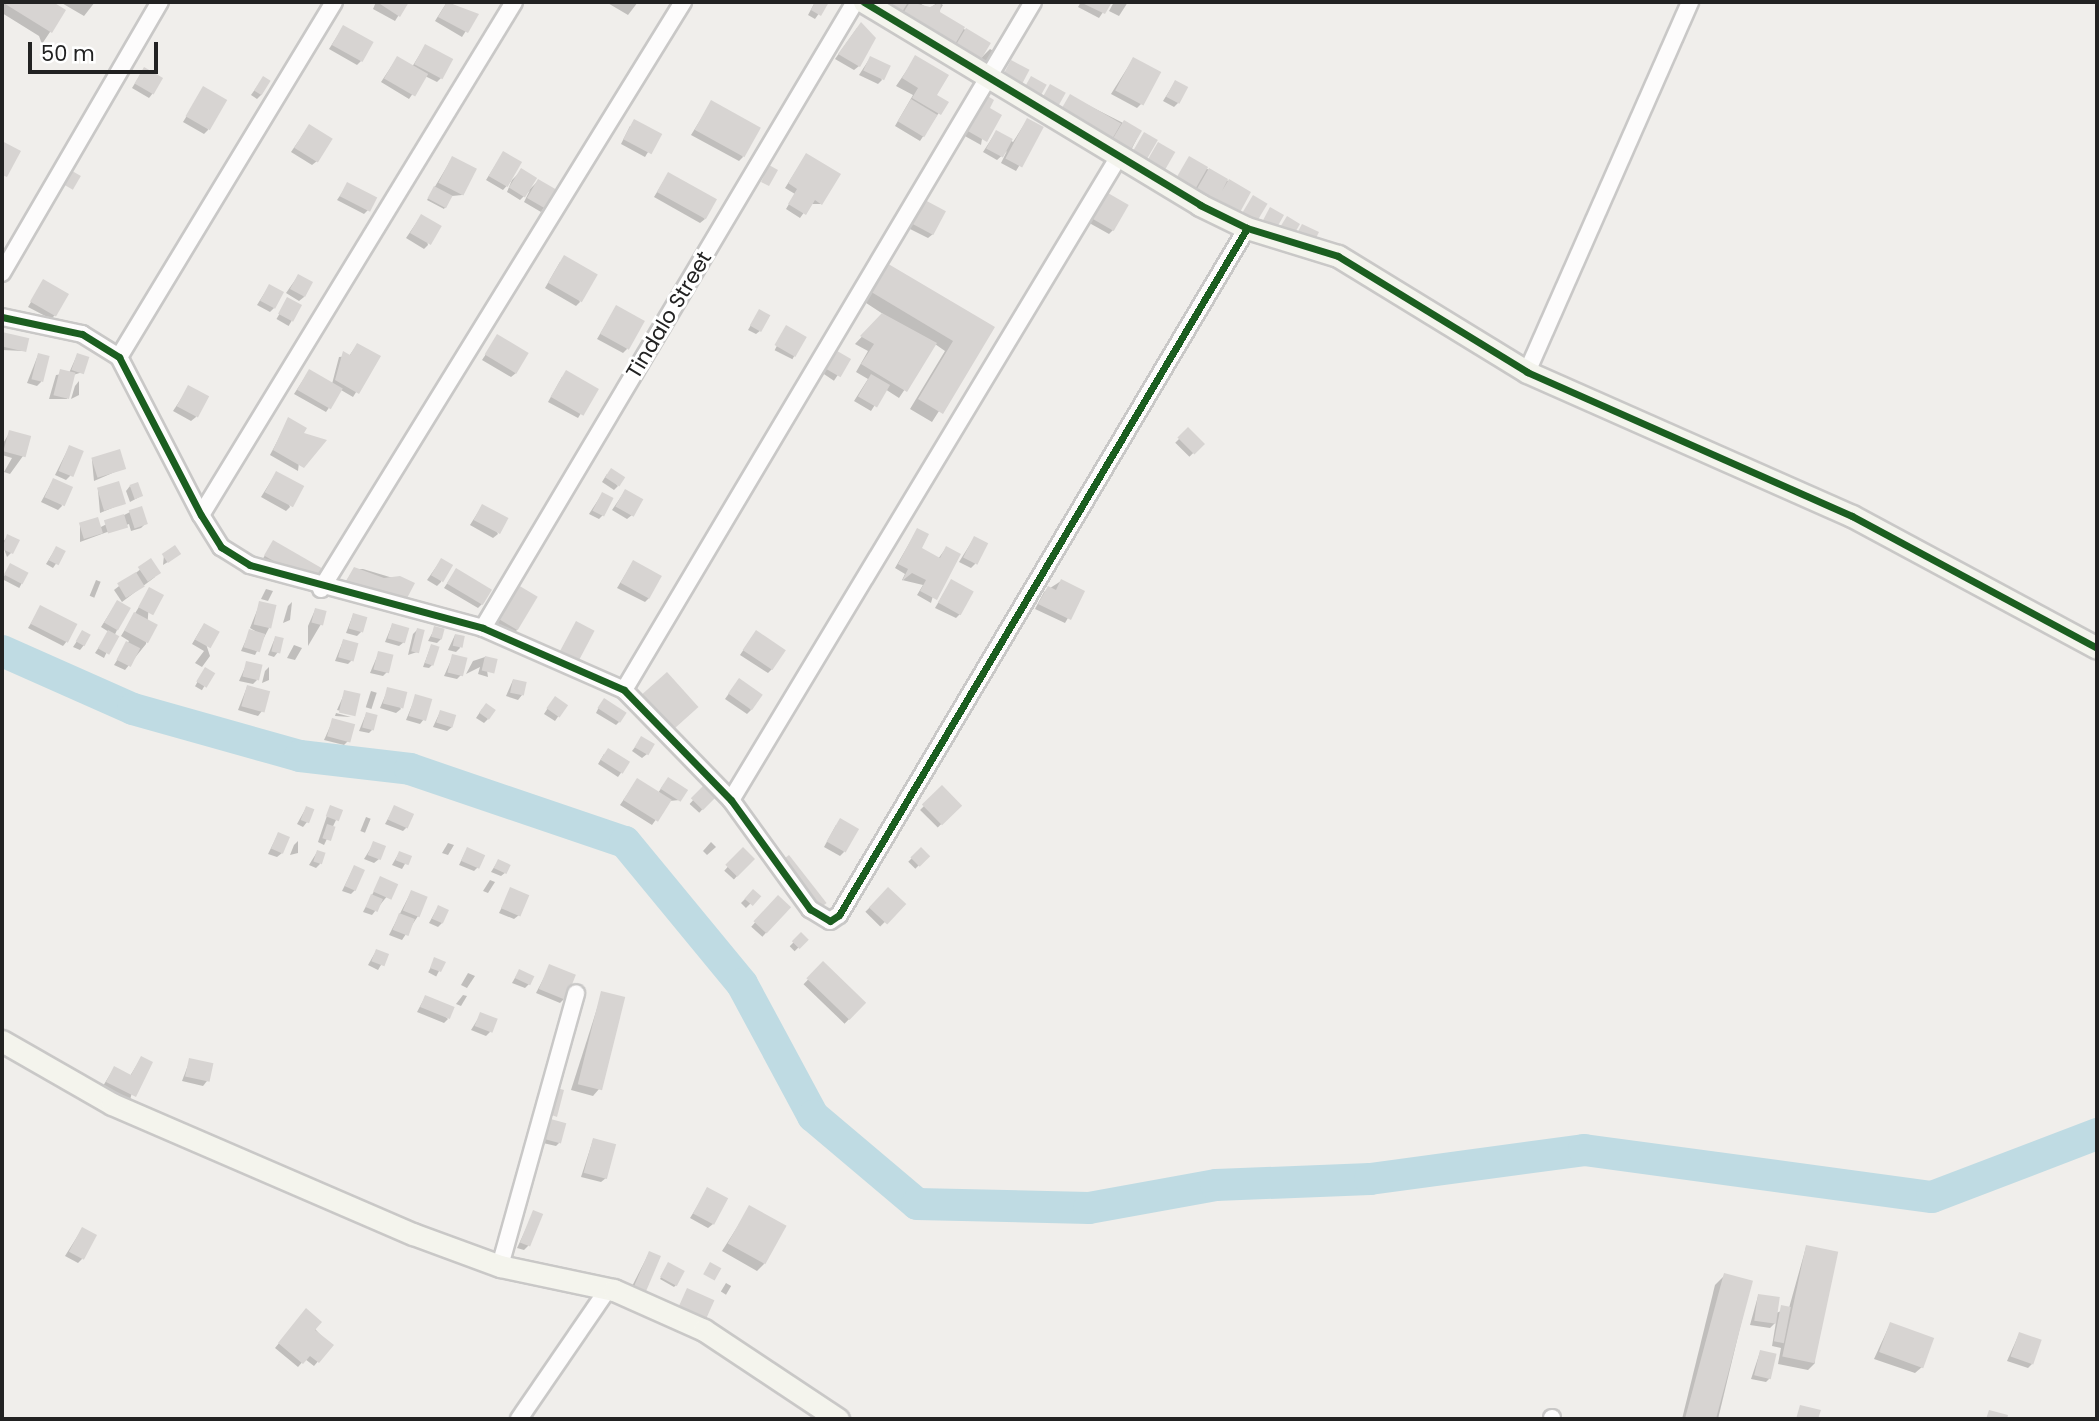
<!DOCTYPE html>
<html>
<head>
<meta charset="utf-8">
<style>
	body { margin:0 }
	#map { position:relative; width:2099px; height:1421px; overflow:hidden; background:#f0eeeb; font-family:Poppins,sans-serif }
	div>[style] { position:absolute }
	[style*='--x'] { left:calc(var(--x)*1px); top:calc(var(--y)*1px); width:calc(var(--w)*1px); rotate:calc(var(--a)*1deg) }
	.shadow>* { inset:0; background:#0003; transform-origin:0 0 }
	.river>* { height:32px; margin:-16px; padding:0 16px; transform-origin:16px; border-radius:16px; background:#bfdbe3 }
	.building>* { inset:0; background:#d7d4d2; transform-origin:0 0 }
	.roads { filter:drop-shadow(2px 0 #c9c8c7) drop-shadow(-2px 0 #c9c8c7) drop-shadow(0 2px #c9c8c7) drop-shadow(0 -2px #c9c8c7) }
	.street>* { height:16px; margin:-8px; padding:0 8px; transform-origin:8px; border-radius:8px; background:#fdfcfc }
	.secondary>* { height:21px; margin:-10.5px; padding:0 10.5px; transform-origin:10.5px; border-radius:10.5px; background:#f4f4ed }
	.cycleway>* { height:7px; margin:-3.5px; padding:0 3.5px; transform-origin:3.5px; border-radius:3.5px; background:#1b5e20 }
	span { translate:-50% -50%; white-space:nowrap; text-align:center; line-height:1.15; -webkit-text-stroke:6px #fff; paint-order:stroke }
	.street-label { font-size:21px; color:#222 }
	.frame { position:absolute; inset:0; border:4px solid #222; pointer-events:none }
	.scale { position:absolute; left:28px; top:42px; width:130px; height:32px; box-sizing:border-box; border:4px solid #222; border-top:0; padding-left:9px; font-size:21px; line-height:24px; white-space:nowrap; color:#222; -webkit-text-stroke:5px #fff; paint-order:stroke }
</style>
</head>
<body>
<div id="map">
	<div class="shadow">
		<i style="clip-path:polygon(2px 2px,50px 2px,64px 11px,42px 44px,39px 36px,2px 13px)"></i>
		<i style="clip-path:polygon(60px 2px,95px 2px,84px 16px)"></i>
		<i style="clip-path:polygon(376px 2px,407px 2px,395px 21px,373px 9px)"></i>
		<i style="clip-path:polygon(447px 2px,476px 15px,462px 37px,435px 21px)"></i>
		<i style="clip-path:polygon(606px 2px,638px 2px,628px 15px)"></i>
		<i style="clip-path:polygon(815px 2px,827px 2px,815px 19px,808px 15px)"></i>
		<i style="clip-path:polygon(860px 2px,918px 2px,929px 9px,938px 2px,943px 5px,938px 13px,988px 44px,981px 58px,990px 49px,999px 54px,989px 72px)"></i>
		<i style="clip-path:polygon(1081px 2px,1110px 2px,1099px 18px,1078px 7px)"></i>
		<i style="clip-path:polygon(1114px 2px,1128px 2px,1119px 16px,1109px 11px)"></i>
		<i style="clip-path:polygon(343px 27px,361px 61px,357px 65px,329px 49px)"></i>
		<i style="clip-path:polygon(857px 28px,859px 66px,854px 70px,835px 59px)"></i>
		<i style="clip-path:polygon(425px 46px,441px 78px,437px 82px,425px 76px,409px 99px,381px 82px,397px 58px,412px 67px)"></i>
		<i style="clip-path:polygon(916px 57px,935px 96px,946px 102px,920px 141px,895px 126px,913px 95px,896px 86px)"></i>
		<i style="clip-path:polygon(870px 58px,882px 80px,878px 84px,859px 75px)"></i>
		<i style="clip-path:polygon(1133px 59px,1141px 104px,1137px 108px,1111px 94px)"></i>
		<i style="clip-path:polygon(144px 69px,153px 93px,149px 98px,132px 88px)"></i>
		<i style="clip-path:polygon(263px 78px,261px 95px,257px 99px,251px 95px)"></i>
		<i style="clip-path:polygon(1175px 82px,1178px 103px,1174px 107px,1163px 101px)"></i>
		<i style="clip-path:polygon(204px 88px,208px 130px,204px 134px,183px 122px)"></i>
		<i style="left:1070px;top:96px;width:79px;height:30px;rotate:27deg"></i>
		<i style="clip-path:polygon(982px 101px,987px 108px,981px 145px,963px 135px)"></i>
		<i style="clip-path:polygon(711px 103px,743px 157px,739px 161px,691px 135px)"></i>
		<i style="clip-path:polygon(1027px 120px,1042px 128px,1016px 171px,1001px 163px,1007px 151px,997px 160px,983px 152px,996px 132px,1013px 142px)"></i>
		<i style="clip-path:polygon(309px 126px,317px 161px,312px 165px,291px 152px)"></i>
		<i style="clip-path:polygon(630px 126px,659px 134px,645px 157px,621px 144px)"></i>
		<i style="clip-path:polygon(503px 153px,511px 181px,521px 171px,528px 191px,538px 181px,555px 191px,541px 212px,524px 202px,530px 190px,520px 200px,507px 192px,512px 180px,503px 190px,486px 180px)"></i>
		<i style="clip-path:polygon(806px 155px,821px 204px,810px 204px,800px 218px,786px 209px,795px 194px,785px 188px)"></i>
		<i style="clip-path:polygon(452px 158px,462px 195px,452px 196px,444px 209px,427px 200px)"></i>
		<i style="clip-path:polygon(1190px 159px,1249px 193px,1236px 214px,1171px 188px)"></i>
		<i style="clip-path:polygon(668px 174px,705px 219px,700px 223px,654px 197px)"></i>
		<i style="clip-path:polygon(348px 184px,368px 210px,364px 214px,337px 200px)"></i>
		<i style="clip-path:polygon(1097px 195px,1113px 230px,1109px 234px,1084px 220px)"></i>
		<i style="clip-path:polygon(920px 205px,933px 234px,928px 238px,908px 228px)"></i>
		<i style="clip-path:polygon(421px 216px,428px 245px,424px 249px,406px 238px)"></i>
		<i style="clip-path:polygon(560px 262px,580px 302px,576px 306px,545px 288px)"></i>
		<i style="clip-path:polygon(876px 273px,992px 328px,932px 422px,910px 409px,945px 351px,935px 344px,899px 398px,885px 389px,871px 411px,854px 401px,868px 379px,856px 372px,868px 351px,855px 344px,883px 314px,860px 299px)"></i>
		<i style="clip-path:polygon(298px 276px,304px 297px,299px 301px,286px 293px)"></i>
		<i style="clip-path:polygon(43px 282px,55px 315px,51px 319px,28px 307px)"></i>
		<i style="clip-path:polygon(269px 286px,274px 308px,270px 312px,257px 305px)"></i>
		<i style="left:288px;top:299px;width:14px;height:23px;rotate:30deg"></i>
		<i style="clip-path:polygon(616px 307px,627px 349px,623px 353px,597px 339px)"></i>
		<i style="clip-path:polygon(759px 311px,761px 330px,756px 334px,748px 330px)"></i>
		<i style="left:786px;top:328px;width:20px;height:25px;rotate:27deg"></i>
		<i style="clip-path:polygon(2px 333px,27px 339px,24px 351px,2px 350px)"></i>
		<i style="clip-path:polygon(498px 336px,516px 373px,511px 377px,482px 360px)"></i>
		<i style="clip-path:polygon(357px 345px,378px 357px,353px 397px,341px 390px,326px 412px,294px 394px,309px 371px,332px 384px,339px 357px,349px 356px)"></i>
		<i style="left:833px;top:350px;width:18px;height:25px;rotate:34deg"></i>
		<i style="clip-path:polygon(38px 355px,41px 382px,37px 386px,27px 383px)"></i>
		<i style="clip-path:polygon(77px 355px,83px 372px,73px 375px,67px 399px,49px 399px,56px 375px,69px 373px)"></i>
		<i style="clip-path:polygon(562px 377px,596px 389px,578px 418px,548px 402px)"></i>
		<i style="clip-path:polygon(79px 381px,79px 395px,71px 399px,75px 386px)"></i>
		<i style="clip-path:polygon(189px 387px,196px 417px,191px 421px,173px 411px)"></i>
		<i style="clip-path:polygon(289px 419px,302px 434px,298px 471px,270px 455px)"></i>
		<i style="left:1188px;top:430px;width:20px;height:18px;rotate:45deg"></i>
		<i style="clip-path:polygon(10px 432px,23px 456px,10px 474px,4px 472px,12px 458px,2px 455px,2px 445px)"></i>
		<i style="clip-path:polygon(69px 447px,70px 476px,66px 480px,55px 475px)"></i>
		<i style="clip-path:polygon(92px 460px,124px 468px,94px 481px)"></i>
		<i style="clip-path:polygon(276px 473px,290px 507px,286px 511px,261px 497px)"></i>
		<i style="clip-path:polygon(607px 474px,618px 486px,614px 490px,602px 482px)"></i>
		<i style="clip-path:polygon(53px 480px,62px 506px,58px 510px,41px 502px)"></i>
		<i style="clip-path:polygon(130px 486px,141px 496px,130px 502px,126px 491px)"></i>
		<i style="clip-path:polygon(98px 490px,124px 503px,100px 513px)"></i>
		<i style="clip-path:polygon(625px 491px,632px 515px,627px 519px,612px 510px)"></i>
		<i style="clip-path:polygon(602px 494px,603px 515px,599px 519px,589px 514px)"></i>
		<i style="clip-path:polygon(482px 506px,498px 534px,493px 538px,470px 525px)"></i>
		<i style="clip-path:polygon(130px 512px,146px 523px,141px 528px,131px 531px,129px 524px,80px 542px,80px 525px,99px 528px)"></i>
		<i style="clip-path:polygon(917px 530px,919px 549px,938px 559px,946px 548px,931px 603px,917px 595px,923px 585px,902px 580px,905px 574px,895px 568px)"></i>
		<i style="clip-path:polygon(8px 536px,11px 553px,7px 557px,2px 543px)"></i>
		<i style="clip-path:polygon(974px 538px,975px 564px,971px 568px,959px 562px)"></i>
		<i style="clip-path:polygon(273px 543px,314px 583px,262px 560px)"></i>
		<i style="clip-path:polygon(56px 548px,64px 552px,53px 568px,46px 564px)"></i>
		<i style="clip-path:polygon(164px 555px,174px 558px,163px 565px)"></i>
		<i style="clip-path:polygon(441px 560px,441px 582px,437px 586px,427px 580px)"></i>
		<i style="clip-path:polygon(151px 561px,155px 577px,122px 602px,114px 590px)"></i>
		<i style="clip-path:polygon(633px 562px,649px 598px,645px 602px,617px 588px)"></i>
		<i style="left:10px;top:565px;width:19px;height:16px;rotate:28deg"></i>
		<i style="clip-path:polygon(354px 569px,363px 569px,413px 584px,339px 592px)"></i>
		<i style="clip-path:polygon(456px 570px,482px 604px,478px 608px,444px 588px)"></i>
		<i style="left:96px;top:580px;width:5px;height:17px;rotate:22deg"></i>
		<i style="clip-path:polygon(951px 581px,960px 614px,956px 618px,935px 608px)"></i>
		<i style="clip-path:polygon(1061px 581px,1083px 592px,1065px 623px,1035px 609px,1044px 592px)"></i>
		<i style="clip-path:polygon(150px 589px,146px 644px,125px 670px,114px 665px,129px 641px,121px 636px)"></i>
		<i style="clip-path:polygon(266px 589px,273px 591px,268px 601px,261px 599px)"></i>
		<i style="clip-path:polygon(514px 592px,517px 630px,513px 634px,495px 624px)"></i>
		<i style="clip-path:polygon(117px 602px,117px 630px,104px 658px,95px 653px,109px 632px,101px 627px)"></i>
		<i style="clip-path:polygon(292px 602px,290px 620px,283px 623px,288px 606px)"></i>
		<i style="clip-path:polygon(260px 603px,269px 628px,255px 655px,241px 651px,250px 631px,260px 634px,250px 628px)"></i>
		<i style="clip-path:polygon(41px 607px,67px 641px,63px 646px,28px 628px)"></i>
		<i style="clip-path:polygon(315px 610px,321px 624px,308px 646px,308px 626px)"></i>
		<i style="clip-path:polygon(353px 615px,361px 632px,357px 636px,346px 633px)"></i>
		<i style="clip-path:polygon(576px 623px,579px 660px,574px 664px,558px 656px)"></i>
		<i style="clip-path:polygon(392px 625px,404px 642px,399px 646px,385px 642px)"></i>
		<i style="clip-path:polygon(435px 628px,441px 639px,437px 643px,428px 641px)"></i>
		<i style="clip-path:polygon(201px 629px,210px 656px,202px 667px,195px 663px,204px 651px,192px 644px)"></i>
		<i style="clip-path:polygon(417px 630px,417px 652px,408px 655px,413px 634px)"></i>
		<i style="clip-path:polygon(83px 632px,84px 645px,80px 650px,73px 647px)"></i>
		<i style="clip-path:polygon(455px 635px,460px 648px,456px 652px,448px 650px)"></i>
		<i style="clip-path:polygon(752px 637px,772px 669px,768px 673px,740px 655px)"></i>
		<i style="clip-path:polygon(275px 638px,278px 652px,274px 657px,268px 655px)"></i>
		<i style="clip-path:polygon(343px 641px,352px 660px,348px 664px,335px 661px)"></i>
		<i style="clip-path:polygon(294px 645px,302px 648px,295px 660px,287px 658px)"></i>
		<i style="clip-path:polygon(431px 646px,433px 664px,429px 668px,423px 667px)"></i>
		<i style="clip-path:polygon(379px 652px,387px 672px,383px 676px,370px 673px)"></i>
		<i style="clip-path:polygon(453px 656px,461px 675px,457px 679px,444px 676px)"></i>
		<i style="clip-path:polygon(485px 657px,488px 677px,478px 674px,480px 667px,466px 674px,473px 661px)"></i>
		<i style="clip-path:polygon(247px 663px,257px 680px,253px 684px,239px 681px)"></i>
		<i style="clip-path:polygon(269px 667px,269px 680px,262px 683px,265px 671px)"></i>
		<i style="left:205px;top:669px;width:8px;height:20px;rotate:30deg"></i>
		<i style="left:667px;top:674px;width:44px;height:38px;rotate:49deg"></i>
		<i style="clip-path:polygon(513px 680px,522px 695px,518px 700px,506px 696px)"></i>
		<i style="clip-path:polygon(735px 685px,751px 710px,747px 714px,725px 699px)"></i>
		<i style="clip-path:polygon(247px 687px,262px 711px,258px 716px,238px 710px)"></i>
		<i style="clip-path:polygon(388px 689px,401px 709px,396px 713px,380px 708px)"></i>
		<i style="left:371px;top:691px;width:6px;height:17px;rotate:18deg"></i>
		<i style="clip-path:polygon(345px 692px,353px 714px,337px 710px)"></i>
		<i style="clip-path:polygon(416px 696px,424px 719px,420px 724px,406px 720px)"></i>
		<i style="clip-path:polygon(551px 703px,566px 705px,555px 721px,544px 714px)"></i>
		<i style="clip-path:polygon(600px 705px,620px 721px,616px 725px,596px 713px)"></i>
		<i style="clip-path:polygon(482px 709px,488px 719px,484px 723px,476px 718px)"></i>
		<i style="clip-path:polygon(440px 712px,452px 727px,447px 731px,433px 727px)"></i>
		<i style="clip-path:polygon(336px 713px,351px 717px,335px 716px)"></i>
		<i style="clip-path:polygon(366px 714px,373px 729px,369px 733px,359px 731px)"></i>
		<i style="clip-path:polygon(333px 720px,348px 741px,344px 745px,324px 740px)"></i>
		<i style="clip-path:polygon(642px 738px,647px 754px,642px 758px,632px 751px)"></i>
		<i style="clip-path:polygon(604px 754px,628px 763px,618px 777px,598px 764px)"></i>
		<i style="clip-path:polygon(637px 780px,658px 793px,664px 784px,680px 800px,669px 801px,652px 825px,620px 805px)"></i>
		<i style="left:705px;top:787px;width:13px;height:23px;rotate:42deg"></i>
		<i style="left:942px;top:788px;width:25px;height:31px;rotate:45deg"></i>
		<i style="clip-path:polygon(330px 807px,336px 820px,324px 845px,318px 842px)"></i>
		<i style="clip-path:polygon(306px 808px,307px 822px,303px 827px,297px 824px)"></i>
		<i style="clip-path:polygon(394px 808px,407px 827px,403px 831px,385px 824px)"></i>
		<i style="left:366px;top:817px;width:5px;height:15px;rotate:22deg"></i>
		<i style="clip-path:polygon(836px 825px,844px 852px,840px 856px,824px 847px)"></i>
		<i style="clip-path:polygon(278px 834px,282px 853px,277px 857px,268px 854px)"></i>
		<i style="clip-path:polygon(298px 841px,298px 853px,290px 855px,294px 845px)"></i>
		<i style="clip-path:polygon(711px 842px,716px 847px,707px 855px,703px 851px)"></i>
		<i style="clip-path:polygon(374px 843px,379px 859px,374px 863px,364px 859px)"></i>
		<i style="clip-path:polygon(448px 843px,454px 845px,448px 855px,442px 853px)"></i>
		<i style="clip-path:polygon(467px 849px,478px 867px,474px 871px,459px 865px)"></i>
		<i style="left:921px;top:849px;width:10px;height:18px;rotate:45deg"></i>
		<i style="left:743px;top:850px;width:13px;height:28px;rotate:42deg"></i>
		<i style="clip-path:polygon(317px 852px,320px 864px,316px 868px,309px 865px)"></i>
		<i style="clip-path:polygon(399px 853px,409px 857px,402px 869px,392px 865px)"></i>
		<i style="clip-path:polygon(498px 861px,506px 872px,501px 876px,491px 872px)"></i>
		<i style="clip-path:polygon(354px 867px,355px 890px,351px 894px,342px 891px)"></i>
		<i style="clip-path:polygon(381px 878px,396px 885px,372px 915px,363px 912px)"></i>
		<i style="clip-path:polygon(490px 880px,495px 882px,488px 893px,483px 891px)"></i>
		<i style="clip-path:polygon(511px 889px,519px 915px,514px 919px,499px 913px)"></i>
		<i style="left:888px;top:889px;width:21px;height:32px;rotate:45deg"></i>
		<i style="left:753px;top:891px;width:7px;height:17px;rotate:45deg"></i>
		<i style="clip-path:polygon(411px 892px,418px 916px,402px 940px,389px 935px)"></i>
		<i style="left:778px;top:897px;width:15px;height:40px;rotate:42deg"></i>
		<i style="clip-path:polygon(438px 907px,442px 923px,438px 927px,429px 923px)"></i>
		<i style="left:801px;top:935px;width:7px;height:16px;rotate:45deg"></i>
		<i style="clip-path:polygon(376px 951px,387px 955px,378px 970px,368px 965px)"></i>
		<i style="left:435px;top:959px;width:9px;height:15px;rotate:27deg"></i>
		<i style="left:823px;top:964px;width:57px;height:28px;rotate:44deg"></i>
		<i style="clip-path:polygon(550px 966px,564px 999px,560px 1003px,536px 993px)"></i>
		<i style="clip-path:polygon(519px 971px,529px 984px,525px 988px,512px 983px)"></i>
		<i style="clip-path:polygon(468px 973px,475px 976px,467px 988px,461px 985px)"></i>
		<i style="clip-path:polygon(602px 993px,599px 1089px,593px 1096px,571px 1090px)"></i>
		<i style="clip-path:polygon(463px 995px,467px 996px,461px 1006px,456px 1004px)"></i>
		<i style="clip-path:polygon(425px 997px,448px 1019px,444px 1023px,417px 1012px)"></i>
		<i style="clip-path:polygon(481px 1014px,490px 1032px,486px 1036px,471px 1030px)"></i>
		<i style="clip-path:polygon(141px 1058px,130px 1100px,103px 1086px,114px 1068px,130px 1076px)"></i>
		<i style="clip-path:polygon(190px 1060px,207px 1081px,203px 1086px,182px 1081px)"></i>
		<i style="clip-path:polygon(548px 1123px,560px 1142px,556px 1146px,543px 1143px)"></i>
		<i style="clip-path:polygon(593px 1140px,606px 1178px,601px 1182px,581px 1177px)"></i>
		<i style="clip-path:polygon(708px 1189px,713px 1224px,708px 1228px,690px 1218px)"></i>
		<i style="clip-path:polygon(750px 1207px,764px 1264px,757px 1271px,722px 1251px)"></i>
		<i style="clip-path:polygon(534px 1212px,528px 1246px,524px 1250px,517px 1248px)"></i>
		<i style="clip-path:polygon(82px 1229px,82px 1259px,78px 1263px,65px 1256px)"></i>
		<i style="clip-path:polygon(1806px 1247px,1815px 1363px,1808px 1370px,1778px 1364px,1781px 1348px,1772px 1346px,1776px 1322px,1770px 1328px,1750px 1325px,1758px 1296px,1776px 1313px,1789px 1308px)"></i>
		<i style="clip-path:polygon(649px 1253px,635px 1303px,626px 1298px)"></i>
		<i style="clip-path:polygon(667px 1266px,676px 1285px,674px 1287px,660px 1279px)"></i>
		<i style="clip-path:polygon(1725px 1275px,1751px 1282px,1718px 1419px,1682px 1419px,1715px 1285px)"></i>
		<i style="left:726px;top:1283px;width:6px;height:10px;rotate:31deg"></i>
		<i style="clip-path:polygon(302px 1315px,331px 1346px,314px 1366px,305px 1359px,298px 1367px,275px 1348px)"></i>
		<i style="clip-path:polygon(1890px 1324px,1922px 1367px,1915px 1373px,1874px 1359px)"></i>
		<i style="clip-path:polygon(2019px 1334px,2032px 1364px,2028px 1368px,2007px 1361px)"></i>
		<i style="clip-path:polygon(1760px 1352px,1771px 1377px,1766px 1382px,1751px 1379px)"></i>
	</div>
	<div class="river">
		<i style="--x:2;--y:651;--w:143;--a:23.9"></i>
		<i style="--x:133;--y:709;--w:173;--a:15.7"></i>
		<i style="--x:300;--y:756;--w:111;--a:6.7"></i>
		<i style="--x:410;--y:769;--w:227;--a:18.8"></i>
		<i style="--x:625;--y:842;--w:184;--a:50.5"></i>
		<i style="--x:742;--y:984;--w:150;--a:61.7"></i>
		<i style="--x:813;--y:1116;--w:136;--a:40.2"></i>
		<i style="--x:917;--y:1204;--w:172;--a:1.3"></i>
		<i style="--x:1089;--y:1208;--w:129;--a:-10.3"></i>
		<i style="--x:1216;--y:1185;--w:154;--a:-2.2"></i>
		<i style="--x:1370;--y:1179;--w:216;--a:-7.7"></i>
		<i style="--x:1584;--y:1150;--w:351;--a:7.7"></i>
		<i style="--x:1932;--y:1197;--w:177;--a:-20.9"></i>
	</div>
	<div class="building">
		<i style="clip-path:polygon(2px 2px,53px 2px,66px 10px,52px 33px)"></i>
		<i style="clip-path:polygon(377px 2px,409px 2px,400px 17px)"></i>
		<i style="clip-path:polygon(447px 2px,479px 14px,468px 33px,438px 17px)"></i>
		<i style="clip-path:polygon(815px 2px,829px 2px,821px 16px,811px 10px)"></i>
		<i style="clip-path:polygon(869px 2px,908px 2px,898px 19px)"></i>
		<i style="clip-path:polygon(910px 2px,930px 7px,941px 2px,940px 12px,965px 27px,950px 53px,900px 18px)"></i>
		<i style="clip-path:polygon(1080px 2px,1112px 2px,1105px 14px)"></i>
		<i style="clip-path:polygon(861px 22px,876px 38px,860px 67px,838px 54px)"></i>
		<i style="left:343px;top:25px;width:35px;height:23px;rotate:29deg"></i>
		<i style="left:966px;top:28px;width:29px;height:31px;rotate:31deg"></i>
		<i style="left:425px;top:44px;width:32px;height:23px;rotate:28deg"></i>
		<i style="clip-path:polygon(915px 55px,949px 75px,937px 95px,949px 102px,941px 115px,912px 98px,918px 88px,902px 78px)"></i>
		<i style="left:397px;top:56px;width:36px;height:26px;rotate:30deg"></i>
		<i style="left:870px;top:56px;width:23px;height:16px;rotate:25deg"></i>
		<i style="left:1133px;top:57px;width:32px;height:38px;rotate:28deg"></i>
		<i style="left:1011px;top:60px;width:21px;height:25px;rotate:28deg"></i>
		<i style="left:144px;top:67px;width:22px;height:19px;rotate:30deg"></i>
		<i style="left:263px;top:76px;width:9px;height:17px;rotate:32deg"></i>
		<i style="left:1031px;top:76px;width:18px;height:19px;rotate:29deg"></i>
		<i style="left:1175px;top:80px;width:15px;height:19px;rotate:28deg"></i>
		<i style="left:1050px;top:84px;width:18px;height:23px;rotate:29deg"></i>
		<i style="left:203px;top:86px;width:28px;height:35px;rotate:30deg"></i>
		<i style="left:1070px;top:94px;width:59px;height:26px;rotate:30deg"></i>
		<i style="clip-path:polygon(986px 95px,994px 100px,990px 108px,1002px 115px,987px 142px,966px 130px)"></i>
		<i style="left:911px;top:99px;width:31px;height:26px;rotate:31deg"></i>
		<i style="left:711px;top:100px;width:57px;height:34px;rotate:29deg"></i>
		<i style="left:1027px;top:118px;width:19px;height:46px;rotate:28deg"></i>
		<i style="left:634px;top:119px;width:32px;height:23px;rotate:28deg"></i>
		<i style="left:1124px;top:120px;width:21px;height:32px;rotate:31deg"></i>
		<i style="left:309px;top:124px;width:28px;height:28px;rotate:32deg"></i>
		<i style="left:996px;top:130px;width:19px;height:21px;rotate:28deg"></i>
		<i style="left:1144px;top:132px;width:16px;height:32px;rotate:30deg"></i>
		<i style="clip-path:polygon(2px 141px,21px 151px,7px 177px,2px 175px)"></i>
		<i style="left:1158px;top:142px;width:20px;height:29px;rotate:30deg"></i>
		<i style="left:503px;top:151px;width:22px;height:29px;rotate:30deg"></i>
		<i style="clip-path:polygon(806px 153px,841px 174px,822px 205px,815px 200px,806px 215px,788px 204px,797px 189px,788px 183px)"></i>
		<i style="left:452px;top:156px;width:28px;height:30px;rotate:27deg"></i>
		<i style="left:1189px;top:156px;width:22px;height:31px;rotate:30deg"></i>
		<i style="clip-path:polygon(769px 165px,778px 170px,769px 186px,761px 182px)"></i>
		<i style="left:67px;top:168px;width:16px;height:16px;rotate:30deg"></i>
		<i style="left:521px;top:168px;width:19px;height:23px;rotate:32deg"></i>
		<i style="clip-path:polygon(1209px 168px,1228px 179px,1222px 191px,1229px 179px,1251px 192px,1238px 216px,1194px 194px)"></i>
		<i style="left:668px;top:172px;width:56px;height:23px;rotate:29deg"></i>
		<i style="left:538px;top:179px;width:22px;height:22px;rotate:30deg"></i>
		<i style="left:347px;top:182px;width:34px;height:16px;rotate:27deg"></i>
		<i style="left:434px;top:186px;width:21px;height:14px;rotate:28deg"></i>
		<i style="left:1101px;top:189px;width:32px;height:30px;rotate:30deg"></i>
		<i style="left:1253px;top:195px;width:17px;height:26px;rotate:31deg"></i>
		<i style="left:923px;top:199px;width:26px;height:27px;rotate:28deg"></i>
		<i style="clip-path:polygon(1270px 207px,1284px 215px,1275px 231px,1260px 226px)"></i>
		<i style="left:421px;top:214px;width:24px;height:22px;rotate:30deg"></i>
		<i style="clip-path:polygon(1287px 216px,1300px 224px,1293px 236px,1277px 232px)"></i>
		<i style="clip-path:polygon(1302px 224px,1319px 232px,1313px 244px,1295px 237px)"></i>
		<i style="left:564px;top:255px;width:39px;height:32px;rotate:30deg"></i>
		<i style="clip-path:polygon(885px 262px,995px 327px,943px 414px,918px 399px,953px 341px,868px 290px)"></i>
		<i style="left:298px;top:274px;width:17px;height:17px;rotate:28deg"></i>
		<i style="left:43px;top:279px;width:30px;height:26px;rotate:30deg"></i>
		<i style="left:269px;top:284px;width:17px;height:19px;rotate:28deg"></i>
		<i style="left:287px;top:297px;width:17px;height:19px;rotate:28deg"></i>
		<i style="left:616px;top:305px;width:33px;height:33px;rotate:29deg"></i>
		<i style="left:759px;top:309px;width:13px;height:19px;rotate:29deg"></i>
		<i style="clip-path:polygon(882px 313px,937px 343px,907px 392px,861px 364px,874px 344px,860px 336px)"></i>
		<i style="left:786px;top:325px;width:24px;height:23px;rotate:30deg"></i>
		<i style="left:2px;top:332px;width:28px;height:14px;rotate:13deg"></i>
		<i style="left:497px;top:334px;width:37px;height:24px;rotate:31deg"></i>
		<i style="clip-path:polygon(357px 343px,381px 356px,359px 394px,335px 380px,343px 351px,350px 355px)"></i>
		<i style="left:832px;top:348px;width:22px;height:21px;rotate:30deg"></i>
		<i style="left:38px;top:353px;width:12px;height:27px;rotate:14deg"></i>
		<i style="left:77px;top:353px;width:13px;height:18px;rotate:18deg"></i>
		<i style="left:60px;top:369px;width:16px;height:27px;rotate:14deg"></i>
		<i style="left:309px;top:369px;width:39px;height:24px;rotate:30deg"></i>
		<i style="left:566px;top:370px;width:38px;height:31px;rotate:30deg"></i>
		<i style="left:871px;top:374px;width:22px;height:26px;rotate:30deg"></i>
		<i style="left:188px;top:385px;width:24px;height:24px;rotate:28deg"></i>
		<i style="clip-path:polygon(288px 417px,307px 428px,304px 433px,327px 440px,304px 468px,273px 450px)"></i>
		<i style="left:1188px;top:427px;width:24px;height:15px;rotate:45deg"></i>
		<i style="left:9px;top:430px;width:23px;height:22px;rotate:15deg"></i>
		<i style="left:69px;top:445px;width:16px;height:28px;rotate:22deg"></i>
		<i style="left:120px;top:449px;width:21px;height:30px;rotate:73deg"></i>
		<i style="left:611px;top:468px;width:17px;height:11px;rotate:33deg"></i>
		<i style="left:276px;top:471px;width:32px;height:24px;rotate:28deg"></i>
		<i style="left:53px;top:478px;width:22px;height:21px;rotate:24deg"></i>
		<i style="left:119px;top:481px;width:24px;height:23px;rotate:73deg"></i>
		<i style="left:138px;top:482px;width:15px;height:9px;rotate:70deg"></i>
		<i style="left:625px;top:489px;width:21px;height:20px;rotate:29deg"></i>
		<i style="left:602px;top:492px;width:13px;height:21px;rotate:27deg"></i>
		<i style="left:482px;top:504px;width:30px;height:18px;rotate:28deg"></i>
		<i style="left:142px;top:506px;width:19px;height:14px;rotate:72deg"></i>
		<i style="left:124px;top:514px;width:14px;height:21px;rotate:73deg"></i>
		<i style="left:98px;top:517px;width:17px;height:20px;rotate:73deg"></i>
		<i style="clip-path:polygon(917px 528px,929px 534px,922px 548px,940px 558px,946px 546px,961px 554px,937px 600px,920px 591px,926px 580px,912px 573px,902px 581px,908px 569px,898px 564px)"></i>
		<i style="clip-path:polygon(7px 534px,20px 540px,13px 554px,2px 549px)"></i>
		<i style="left:974px;top:536px;width:16px;height:24px;rotate:27deg"></i>
		<i style="left:273px;top:540px;width:59px;height:18px;rotate:30deg"></i>
		<i style="left:175px;top:545px;width:11px;height:16px;rotate:56deg"></i>
		<i style="left:56px;top:546px;width:11px;height:16px;rotate:27deg"></i>
		<i style="left:151px;top:558px;width:18px;height:16px;rotate:56deg"></i>
		<i style="left:441px;top:558px;width:14px;height:20px;rotate:30deg"></i>
		<i style="left:633px;top:560px;width:33px;height:26px;rotate:29deg"></i>
		<i style="left:10px;top:563px;width:21px;height:13px;rotate:28deg"></i>
		<i style="clip-path:polygon(354px 567px,384px 578px,400px 576px,415px 583px,404px 604px,342px 588px)"></i>
		<i style="left:456px;top:568px;width:42px;height:18px;rotate:31deg"></i>
		<i style="left:136px;top:572px;width:17px;height:22px;rotate:59deg"></i>
		<i style="left:951px;top:579px;width:26px;height:27px;rotate:29deg"></i>
		<i style="clip-path:polygon(1061px 579px,1085px 591px,1071px 620px,1038px 604px,1048px 586px,1056px 590px)"></i>
		<i style="left:518px;top:585px;width:23px;height:39px;rotate:31deg"></i>
		<i style="left:149px;top:587px;width:17px;height:23px;rotate:28deg"></i>
		<i style="left:117px;top:600px;width:16px;height:26px;rotate:30deg"></i>
		<i style="left:259px;top:601px;width:18px;height:24px;rotate:13deg"></i>
		<i style="left:40px;top:605px;width:42px;height:21px;rotate:27deg"></i>
		<i style="left:315px;top:608px;width:12px;height:15px;rotate:14deg"></i>
		<i style="left:134px;top:612px;width:27px;height:21px;rotate:28deg"></i>
		<i style="left:353px;top:613px;width:15px;height:16px;rotate:16deg"></i>
		<i style="left:576px;top:621px;width:21px;height:34px;rotate:28deg"></i>
		<i style="left:204px;top:623px;width:18px;height:19px;rotate:29deg"></i>
		<i style="left:392px;top:623px;width:18px;height:16px;rotate:16deg"></i>
		<i style="left:434px;top:626px;width:11px;height:11px;rotate:15deg"></i>
		<i style="left:417px;top:628px;width:8px;height:24px;rotate:14deg"></i>
		<i style="left:249px;top:629px;width:17px;height:19px;rotate:17deg"></i>
		<i style="left:82px;top:630px;width:10px;height:13px;rotate:29deg"></i>
		<i style="left:108px;top:630px;width:13px;height:21px;rotate:29deg"></i>
		<i style="left:756px;top:630px;width:36px;height:24px;rotate:34deg"></i>
		<i style="left:455px;top:634px;width:10px;height:12px;rotate:11deg"></i>
		<i style="left:275px;top:636px;width:9px;height:16px;rotate:13deg"></i>
		<i style="left:343px;top:639px;width:16px;height:19px;rotate:15deg"></i>
		<i style="left:126px;top:641px;width:16px;height:21px;rotate:27deg"></i>
		<i style="left:431px;top:644px;width:9px;height:20px;rotate:18deg"></i>
		<i style="left:378px;top:651px;width:16px;height:19px;rotate:14deg"></i>
		<i style="left:452px;top:654px;width:16px;height:19px;rotate:14deg"></i>
		<i style="left:485px;top:656px;width:13px;height:15px;rotate:13deg"></i>
		<i style="left:246px;top:661px;width:17px;height:16px;rotate:13deg"></i>
		<i style="left:205px;top:667px;width:12px;height:17px;rotate:31deg"></i>
		<i style="left:667px;top:672px;width:47px;height:33px;rotate:48deg"></i>
		<i style="left:739px;top:678px;width:29px;height:19px;rotate:35deg"></i>
		<i style="left:513px;top:679px;width:14px;height:14px;rotate:12deg"></i>
		<i style="left:247px;top:685px;width:24px;height:22px;rotate:15deg"></i>
		<i style="left:387px;top:687px;width:21px;height:17px;rotate:14deg"></i>
		<i style="left:344px;top:690px;width:17px;height:23px;rotate:13deg"></i>
		<i style="left:415px;top:694px;width:18px;height:23px;rotate:16deg"></i>
		<i style="left:555px;top:696px;width:16px;height:15px;rotate:35deg"></i>
		<i style="left:604px;top:698px;width:27px;height:12px;rotate:33deg"></i>
		<i style="left:486px;top:703px;width:12px;height:12px;rotate:35deg"></i>
		<i style="left:440px;top:710px;width:17px;height:13px;rotate:17deg"></i>
		<i style="left:366px;top:712px;width:12px;height:16px;rotate:14deg"></i>
		<i style="left:332px;top:718px;width:24px;height:19px;rotate:15deg"></i>
		<i style="left:641px;top:736px;width:16px;height:13px;rotate:30deg"></i>
		<i style="left:608px;top:748px;width:26px;height:14px;rotate:32deg"></i>
		<i style="left:668px;top:777px;width:24px;height:14px;rotate:33deg"></i>
		<i style="left:637px;top:778px;width:41px;height:26px;rotate:32deg"></i>
		<i style="left:705px;top:784px;width:17px;height:20px;rotate:45deg"></i>
		<i style="left:942px;top:785px;width:29px;height:28px;rotate:46deg"></i>
		<i style="left:330px;top:805px;width:14px;height:12px;rotate:21deg"></i>
		<i style="left:394px;top:805px;width:22px;height:16px;rotate:24deg"></i>
		<i style="left:306px;top:806px;width:9px;height:15px;rotate:21deg"></i>
		<i style="left:840px;top:818px;width:22px;height:27px;rotate:30deg"></i>
		<i style="left:327px;top:824px;width:9px;height:15px;rotate:18deg"></i>
		<i style="left:278px;top:832px;width:13px;height:18px;rotate:23deg"></i>
		<i style="left:373px;top:841px;width:14px;height:15px;rotate:21deg"></i>
		<i style="left:467px;top:847px;width:20px;height:15px;rotate:24deg"></i>
		<i style="left:743px;top:847px;width:17px;height:25px;rotate:45deg"></i>
		<i style="left:921px;top:847px;width:13px;height:15px;rotate:45deg"></i>
		<i style="left:317px;top:850px;width:9px;height:12px;rotate:18deg"></i>
		<i style="left:399px;top:851px;width:14px;height:10px;rotate:21deg"></i>
		<i style="left:789px;top:855px;width:61px;height:14px;rotate:52deg"></i>
		<i style="left:498px;top:859px;width:14px;height:10px;rotate:25deg"></i>
		<i style="left:354px;top:865px;width:12px;height:23px;rotate:24deg"></i>
		<i style="left:380px;top:876px;width:20px;height:17px;rotate:24deg"></i>
		<i style="left:510px;top:887px;width:21px;height:23px;rotate:23deg"></i>
		<i style="left:888px;top:887px;width:25px;height:28px;rotate:43deg"></i>
		<i style="left:753px;top:889px;width:11px;height:13px;rotate:41deg"></i>
		<i style="left:411px;top:890px;width:18px;height:22px;rotate:22deg"></i>
		<i style="left:371px;top:894px;width:13px;height:14px;rotate:23deg"></i>
		<i style="left:778px;top:895px;width:18px;height:36px;rotate:43deg"></i>
		<i style="left:438px;top:905px;width:12px;height:15px;rotate:24deg"></i>
		<i style="left:399px;top:913px;width:17px;height:18px;rotate:21deg"></i>
		<i style="left:801px;top:932px;width:11px;height:13px;rotate:45deg"></i>
		<i style="left:376px;top:949px;width:14px;height:13px;rotate:21deg"></i>
		<i style="clip-path:polygon(434px 957px,446px 962px,441px 972px,430px 968px)"></i>
		<i style="left:823px;top:961px;width:60px;height:24px;rotate:44deg"></i>
		<i style="left:549px;top:964px;width:29px;height:27px;rotate:22deg"></i>
		<i style="left:519px;top:969px;width:17px;height:10px;rotate:25deg"></i>
		<i style="left:601px;top:991px;width:25px;height:96px;rotate:14deg"></i>
		<i style="left:425px;top:995px;width:32px;height:13px;rotate:22deg"></i>
		<i style="left:480px;top:1012px;width:19px;height:15px;rotate:21deg"></i>
		<i style="clip-path:polygon(141px 1056px,153px 1062px,136px 1097px,106px 1082px,114px 1066px,131px 1075px)"></i>
		<i style="left:189px;top:1058px;width:25px;height:19px;rotate:12deg"></i>
		<i style="clip-path:polygon(557px 1088px,564px 1090px,557px 1117px,549px 1114px)"></i>
		<i style="left:547px;top:1118px;width:20px;height:21px;rotate:15deg"></i>
		<i style="left:593px;top:1138px;width:24px;height:36px;rotate:15deg"></i>
		<i style="left:707px;top:1187px;width:24px;height:30px;rotate:28deg"></i>
		<i style="left:749px;top:1205px;width:43px;height:44px;rotate:29deg"></i>
		<i style="left:533px;top:1210px;width:11px;height:35px;rotate:22deg"></i>
		<i style="left:82px;top:1227px;width:17px;height:28px;rotate:28deg"></i>
		<i style="left:1806px;top:1245px;width:33px;height:114px;rotate:12deg"></i>
		<i style="left:649px;top:1251px;width:13px;height:47px;rotate:23deg"></i>
		<i style="left:668px;top:1262px;width:19px;height:17px;rotate:28deg"></i>
		<i style="left:710px;top:1262px;width:13px;height:14px;rotate:29deg"></i>
		<i style="left:1724px;top:1273px;width:30px;height:150px;rotate:15deg"></i>
		<i style="left:687px;top:1288px;width:30px;height:25px;rotate:24deg"></i>
		<i style="left:1758px;top:1294px;width:22px;height:27px;rotate:8deg"></i>
		<i style="left:1781px;top:1305px;width:10px;height:37px;rotate:11deg"></i>
		<i style="clip-path:polygon(306px 1308px,322px 1322px,315px 1330px,334px 1345px,319px 1363px,310px 1356px,303px 1364px,278px 1343px)"></i>
		<i style="left:1890px;top:1322px;width:47px;height:32px;rotate:20deg"></i>
		<i style="left:2019px;top:1332px;width:24px;height:26px;rotate:19deg"></i>
		<i style="left:1760px;top:1350px;width:17px;height:26px;rotate:13deg"></i>
		<i style="clip-path:polygon(1800px 1405px,1821px 1410px,1818px 1419px,1796px 1419px)"></i>
		<i style="clip-path:polygon(1989px 1410px,2008px 1415px,2007px 1419px,1986px 1419px)"></i>
	</div>
	<div class="roads">
		<div class="street">
			<i style="--x:2;--y:273;--w:314;--a:-59.8"></i>
			<i style="--x:2;--y:317;--w:82;--a:12"></i>
			<i style="--x:82;--y:334;--w:44;--a:31.9"></i>
			<i style="--x:119;--y:357;--w:178;--a:62.6"></i>
			<i style="--x:201;--y:515;--w:38;--a:58"></i>
			<i style="--x:221;--y:547;--w:34;--a:32"></i>
			<i style="--x:250;--y:565;--w:241;--a:15.1"></i>
			<i style="--x:483;--y:628;--w:154;--a:23.7"></i>
			<i style="--x:624;--y:690;--w:153;--a:45.8"></i>
			<i style="--x:731;--y:800;--w:135;--a:54.1"></i>
			<i style="--x:810;--y:909;--w:23;--a:31"></i>
			<i style="--x:830;--y:921;--w:11;--a:-34"></i>
			<i style="--x:839;--y:915;--w:799;--a:-59.29"></i>
			<i style="--x:119;--y:357;--w:415;--a:-58.8"></i>
			<i style="--x:1527;--y:372;--w:404;--a:-66.2"></i>
			<i style="--x:201;--y:515;--w:601;--a:-58.61"></i>
			<i style="--x:321;--y:589;--w:690;--a:-58.34"></i>
			<i style="--x:483;--y:628;--w:728;--a:-59.28"></i>
			<i style="--x:624;--y:690;--w:800;--a:-59.27"></i>
			<i style="--x:731;--y:800;--w:750;--a:-58.92"></i>
			<i style="--x:500;--y:1266;--w:283;--a:-74.4"></i>
			<i style="--x:1552;--y:1418;--w:1;--a:90"></i>
			<i style="--x:519;--y:1419;--w:158;--a:-55.6"></i>
		</div>
		<div class="secondary">
			<i style="--x:864;--y:2;--w:393;--a:31.1"></i>
			<i style="--x:1200;--y:205;--w:52;--a:26.1"></i>
			<i style="--x:1247;--y:228;--w:95;--a:17.1"></i>
			<i style="--x:1338;--y:256;--w:222;--a:31.5"></i>
			<i style="--x:1527;--y:372;--w:355;--a:23.9"></i>
			<i style="--x:1852;--y:516;--w:278;--a:28.3"></i>
			<i style="--x:2;--y:1041;--w:127;--a:29.8"></i>
			<i style="--x:112;--y:1104;--w:328;--a:23.4"></i>
			<i style="--x:413;--y:1234;--w:93;--a:20.2"></i>
			<i style="--x:500;--y:1266;--w:116;--a:11.9"></i>
			<i style="--x:614;--y:1290;--w:98;--a:24"></i>
			<i style="--x:704;--y:1330;--w:161;--a:33.6"></i>
		</div>
	</div>
	<div class="cycleway">
		<i style="--x:864;--y:2;--w:393;--a:31.1"></i>
		<i style="--x:1200;--y:205;--w:52;--a:26.1"></i>
		<i style="--x:1247;--y:228;--w:95;--a:17.1"></i>
		<i style="--x:1338;--y:256;--w:222;--a:31.5"></i>
		<i style="--x:1527;--y:372;--w:355;--a:23.9"></i>
		<i style="--x:1852;--y:516;--w:278;--a:28.3"></i>
		<i style="--x:2;--y:317;--w:82;--a:12"></i>
		<i style="--x:82;--y:334;--w:44;--a:31.9"></i>
		<i style="--x:119;--y:357;--w:178;--a:62.6"></i>
		<i style="--x:201;--y:515;--w:38;--a:58"></i>
		<i style="--x:221;--y:547;--w:34;--a:32"></i>
		<i style="--x:250;--y:565;--w:241;--a:15.1"></i>
		<i style="--x:483;--y:628;--w:154;--a:23.7"></i>
		<i style="--x:624;--y:690;--w:153;--a:45.8"></i>
		<i style="--x:731;--y:800;--w:135;--a:54.1"></i>
		<i style="--x:810;--y:909;--w:23;--a:31"></i>
		<i style="--x:830;--y:921;--w:11;--a:-34"></i>
		<i style="--x:839;--y:915;--w:799;--a:-59.29"></i>
	</div>
	<div class="street-label">
		<span style="left:669px;top:315px;rotate:-59deg">Tindalo Street</span>
	</div>
	<div class="frame"></div>
	<div class="scale">50 m</div>
</div>
</body>
</html>
